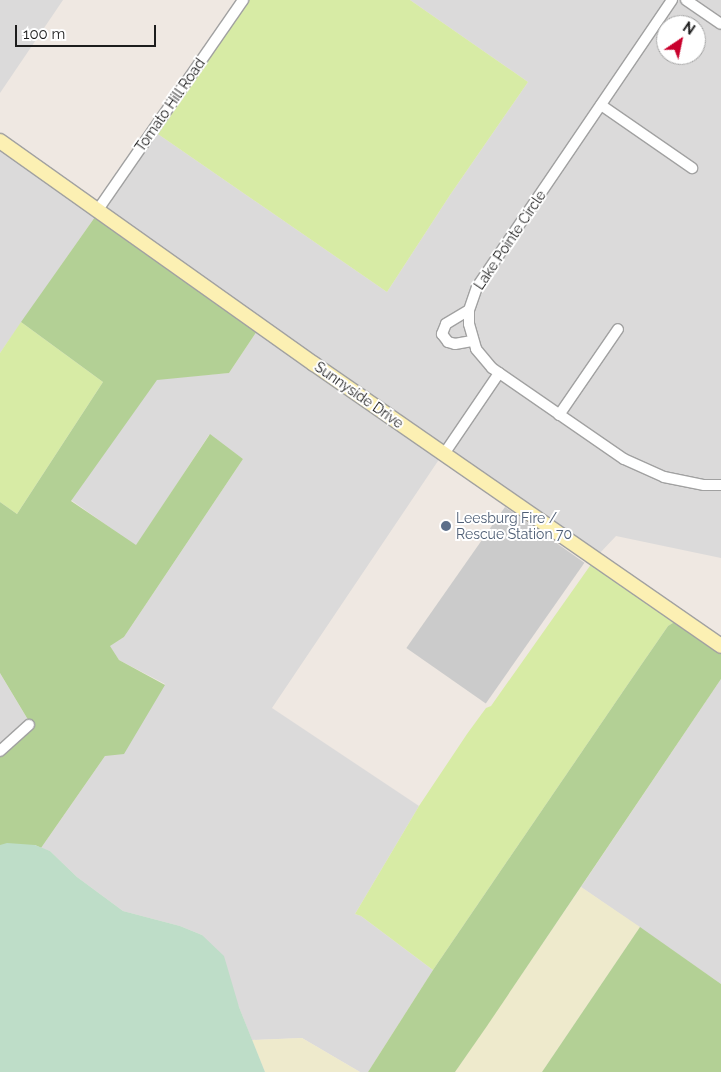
<!DOCTYPE html>
<html>
<head>
<meta charset="utf-8">
<style>
	body { margin:0 }
	#map { position:relative; width:721px; height:1072px; overflow:hidden; background:#efe8e2; font-family:Raleway,sans-serif }
	div>[style] { position:absolute }
	[style*='--x'] { left:calc(var(--x)*1px); top:calc(var(--y)*1px); width:calc(var(--w)*1px); rotate:calc(var(--a)*1deg) }
	.residential>* { inset:0; background:#dbdada }
	.religious>* { inset:0; background:#cbcbcb; transform-origin:0 0 }
	.farmland>* { inset:0; background:#eeeacc }
	.grass>* { inset:0; background:#d7eba5 }
	.forest>* { inset:0; background:#b3d095 }
	.wetland>* { inset:0; background:#beddc8 }
	.roads { filter:drop-shadow(1px 0 #a1a1a1) drop-shadow(-1px 0 #a1a1a1) drop-shadow(0 1px #a1a1a1) drop-shadow(0 -1px #a1a1a1) }
	.street>* { height:10px; margin:-5px; padding:0 5px; transform-origin:5px; border-radius:5px; background:#fff }
	.secondary>* { height:14px; margin:-7px; padding:0 7px; transform-origin:7px; border-radius:7px; background:#fcf0b3 }
	.dots>* { width:14px; height:14px; translate:-50% -50%; box-sizing:border-box; border:2px solid #fff; border-radius:50% }
	span { translate:-50% -50%; white-space:nowrap; text-align:center; line-height:1.15; -webkit-text-stroke:4px #fff; paint-order:stroke }
	.street-label { font-size:14px; color:#1d1d1d }
	.service-label { font-size:14px; color:#4e5e75 }
	.left { translate:0 -50%; text-align:left }
	.north { position:absolute; left:656px; top:15px; width:50px; height:50px; box-sizing:border-box; background:#fff; border:1px solid #a5a5a5; border-radius:50%; rotate:34deg; font-size:14px; font-weight:700; line-height:20px; text-align:center; color:#1d1d1d }
	.north::after { content:''; display:block; margin:auto; width:18px; height:22px; background:#c9002c; clip-path:polygon(50% 0,100% 100%,50% 72%,0 100%) }
	.scale { position:absolute; left:15px; top:25px; width:141px; height:22px; box-sizing:border-box; border:2px solid #1d1d1d; border-top:0; padding-left:6px; font-size:15px; line-height:18px; white-space:nowrap; color:#1d1d1d; -webkit-text-stroke:4px #fff; paint-order:stroke }
</style>
</head>
<body>
<div id="map">
	<div class="residential">
		<i style="clip-path:polygon(0 0,63px 0,0 93px)"></i>
		<i style="clip-path:polygon(evenodd,410px 0,721px 0,721px 558px,616px 536px,599px 554px,102px 207px,155px 132px,387px 292px,450px 195px,528px 82px,410px 0,666px 25px,696px 25px,696px 55px,666px 55px,666px 25px)"></i>
		<i style="clip-path:polygon(0 147px,95px 217px,0 353px)"></i>
		<i style="clip-path:polygon(257px 331px,440px 458px,272px 708px,419px 806px,355px 914px,361px 916px,433px 970px,368px 1072px,360px 1072px,302px 1038px,252px 1040px,239px 1007px,202px 935px,180px 926px,123px 911px,77px 877px,50px 851px,41px 848px,105px 756px,165px 684px,119px 660px,109px 646px,124px 637px,243px 459px,209px 435px,136px 546px,71px 500px,157px 379px,229px 373px)"></i>
		<i style="clip-path:polygon(0 673px,30px 723px,0 747px)"></i>
		<i style="clip-path:polygon(721px 679px,721px 984px,581px 887px)"></i>
	</div>
	<div class="religious">
		<i style="left:505px;top:507px;width:97px;height:172px;rotate:35deg"></i>
	</div>
	<div class="farmland">
		<i style="clip-path:polygon(581px 887px,640px 927px,542px 1072px,455px 1072px)"></i>
		<i style="clip-path:polygon(302px 1038px,360px 1072px,265px 1072px,252px 1040px)"></i>
	</div>
	<div class="grass">
		<i style="clip-path:polygon(248px 0,410px 0,528px 82px,450px 195px,387px 292px,155px 132px)"></i>
		<i style="clip-path:polygon(21px 322px,103px 382px,17px 514px,0 502px,0 353px)"></i>
		<i style="clip-path:polygon(592px 563px,676px 621px,668px 626px,626px 687px,433px 970px,361px 916px,355px 914px,419px 806px,467px 734px,486px 708px,491px 706px)"></i>
	</div>
	<div class="forest">
		<i style="clip-path:polygon(95px 217px,257px 331px,229px 373px,157px 380px,71px 501px,136px 545px,210px 434px,243px 459px,124px 637px,110px 646px,119px 660px,165px 685px,124px 754px,105px 756px,41px 848px,35px 845px,0 845px,0 747px,30px 723px,0 673px,0 502px,17px 514px,103px 382px,21px 322px)"></i>
		<i style="clip-path:polygon(676px 621px,721px 653px,721px 679px,487px 1026px,455px 1072px,368px 1072px,433px 970px,626px 687px,668px 626px)"></i>
		<i style="clip-path:polygon(640px 927px,721px 984px,721px 1072px,542px 1072px)"></i>
	</div>
	<div class="wetland">
		<i style="clip-path:polygon(7px 843px,35px 845px,50px 851px,77px 877px,123px 911px,180px 926px,202px 935px,224px 956px,239px 1007px,265px 1072px,0 1072px,0 845px)"></i>
	</div>
	<div class="roads">
		<div class="street">
			<i style="--x:672;--y:0;--w:347;--a:124.2"></i>
			<i style="--x:477;--y:287;--w:24;--a:109"></i>
			<i style="--x:469;--y:310;--w:14;--a:90"></i>
			<i style="--x:469;--y:324;--w:26;--a:74"></i>
			<i style="--x:476;--y:349;--w:25;--a:50"></i>
			<i style="--x:492;--y:368;--w:160;--a:34.6"></i>
			<i style="--x:624;--y:459;--w:44;--a:24.2"></i>
			<i style="--x:664;--y:477;--w:41;--a:11.3"></i>
			<i style="--x:704;--y:485;--w:17;--a:0"></i>
			<i style="--x:686;--y:0;--w:42;--a:34.4"></i>
			<i style="--x:601;--y:105;--w:111;--a:34.7"></i>
			<i style="--x:97;--y:211;--w:257;--a:-55.3"></i>
			<i style="--x:469;--y:310;--w:27;--a:149"></i>
			<i style="--x:446;--y:324;--w:11;--a:112"></i>
			<i style="--x:442;--y:334;--w:10;--a:53"></i>
			<i style="--x:448;--y:342;--w:7;--a:16"></i>
			<i style="--x:455;--y:344;--w:17;--a:-10"></i>
			<i style="--x:559;--y:415;--w:104;--a:-55.5"></i>
			<i style="--x:444;--y:454;--w:98;--a:-55.8"></i>
			<i style="--x:0;--y:751;--w:39;--a:-42"></i>
		</div>
		<div class="secondary">
			<i style="--x:0;--y:141;--w:385;--a:35.4"></i>
			<i style="--x:314;--y:364;--w:495;--a:34.7"></i>
		</div>
	</div>
	<div class="dots">
		<i style="left:446px;top:526px;background:#5c6f8a"></i>
	</div>
	<div class="street-label">
		<span style="left:170px;top:105px;rotate:-55deg">Tomato Hill Road</span>
		<span style="left:510px;top:240px;rotate:-56deg">Lake Pointe Circle</span>
		<span style="left:359px;top:395px;rotate:35deg">Sunnyside Drive</span>
	</div>
	<div class="service-label">
		<span class="left" style="left:456px;top:526px">Leesburg Fire /<br>Rescue Station 70</span>
	</div>
	<div class="north">N</div>
	<div class="scale">100 m</div>
</div>
</body>
</html>
